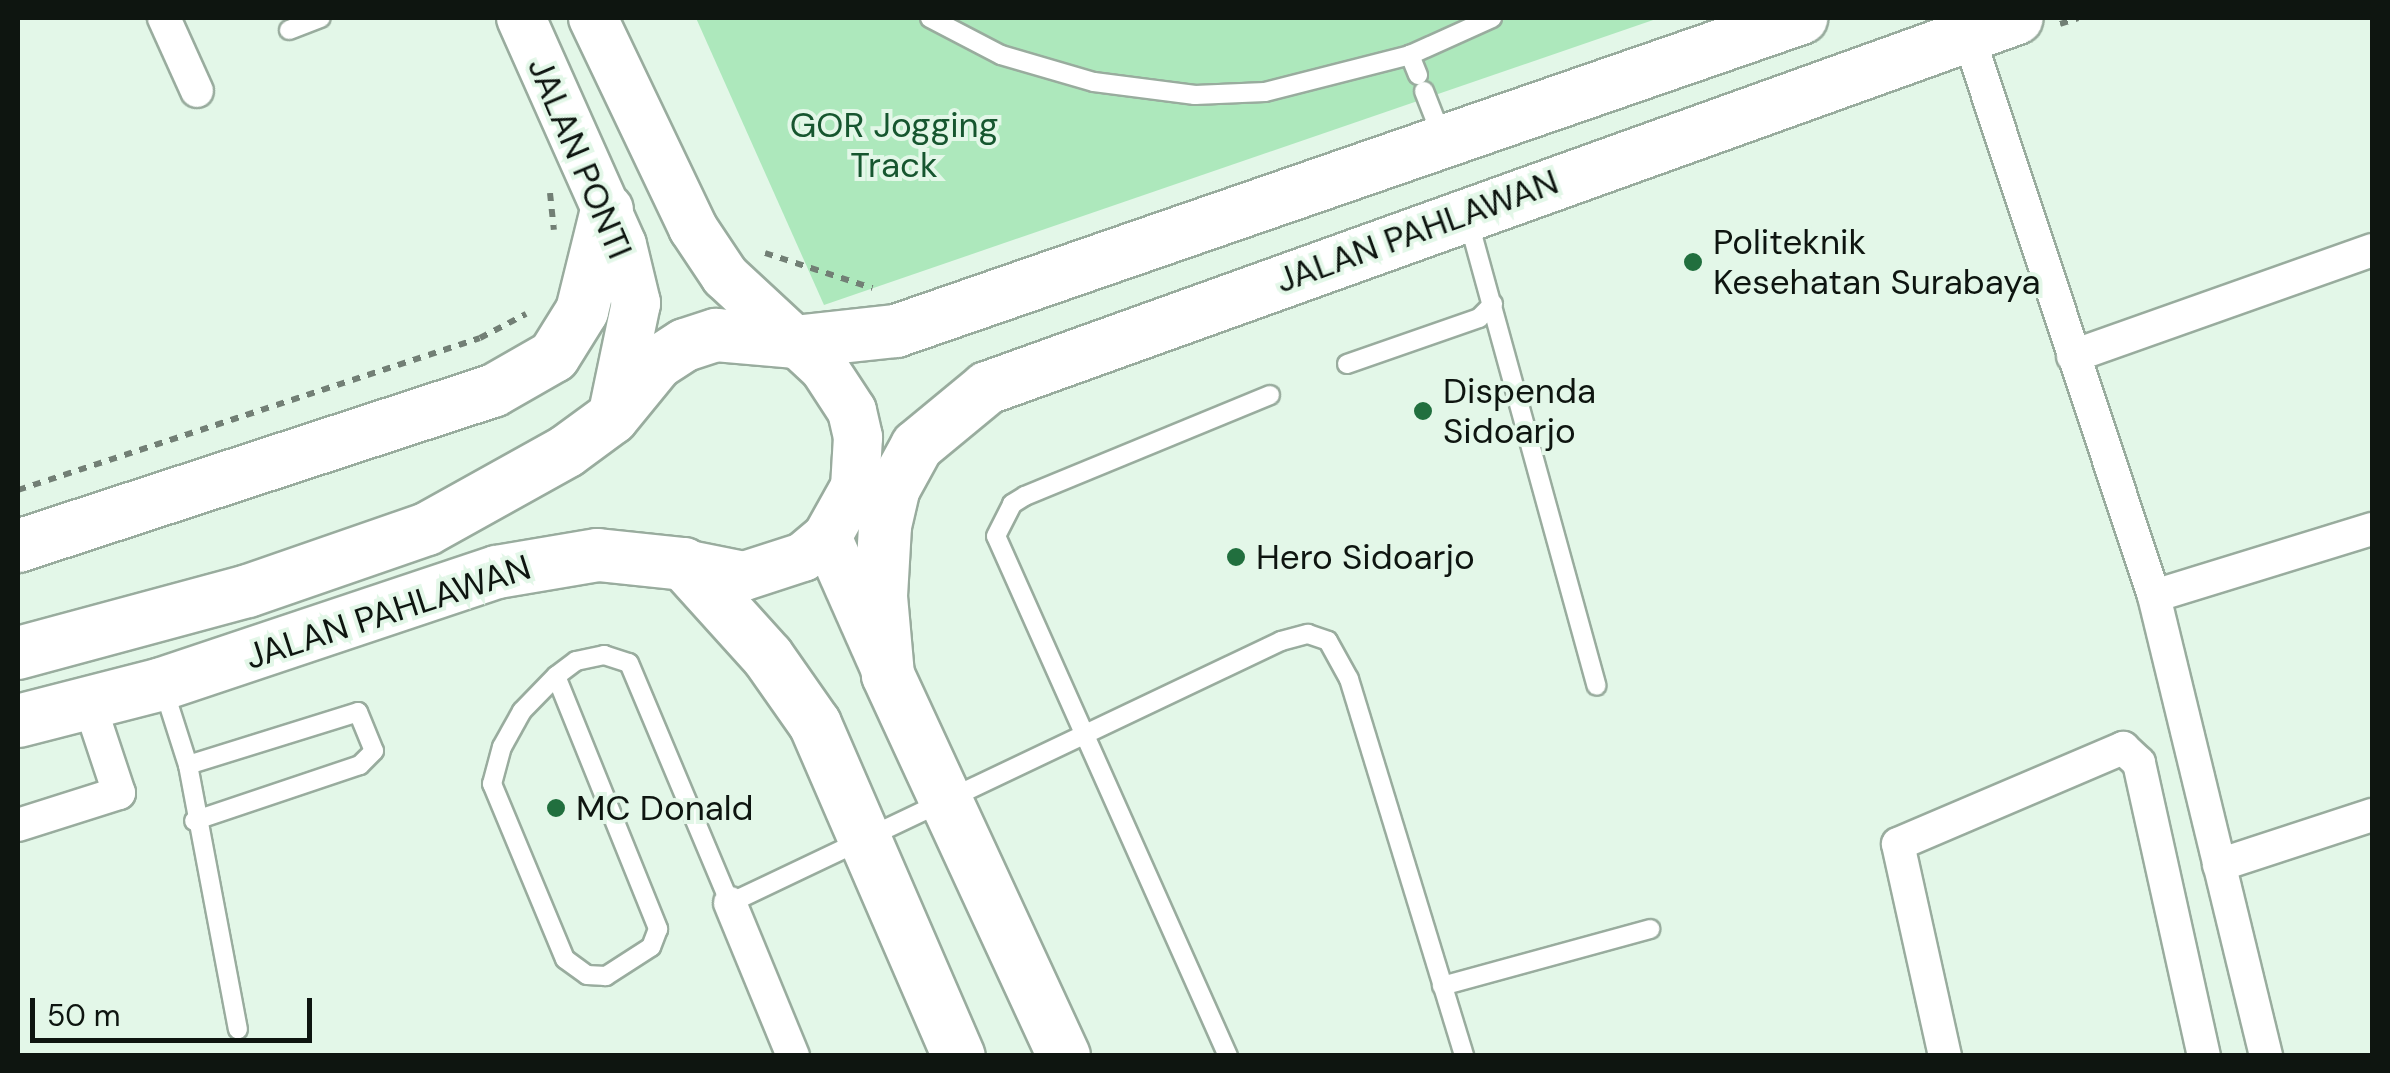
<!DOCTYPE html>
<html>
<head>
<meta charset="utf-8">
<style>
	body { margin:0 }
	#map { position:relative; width:2390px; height:1073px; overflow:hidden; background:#e3f7e8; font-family:"DM Sans",sans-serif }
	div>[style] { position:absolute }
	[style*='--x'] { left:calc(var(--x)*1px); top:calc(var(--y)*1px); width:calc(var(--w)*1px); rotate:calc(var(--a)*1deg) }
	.green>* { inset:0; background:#ade8bc }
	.path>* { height:6px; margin-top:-3px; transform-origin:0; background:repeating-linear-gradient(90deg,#727f75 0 8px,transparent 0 16px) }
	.roads { filter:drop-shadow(2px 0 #99ac9e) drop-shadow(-2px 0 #99ac9e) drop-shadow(0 2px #99ac9e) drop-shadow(0 -2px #99ac9e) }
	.service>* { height:18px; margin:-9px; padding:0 9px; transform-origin:9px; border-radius:9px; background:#fff }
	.minor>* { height:32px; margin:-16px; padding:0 16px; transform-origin:16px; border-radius:16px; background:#fff }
	.secondary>* { height:48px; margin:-24px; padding:0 24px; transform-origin:24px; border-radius:24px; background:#fff }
	.primary>* { height:52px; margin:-26px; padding:0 26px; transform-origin:26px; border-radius:26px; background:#fff }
	.dots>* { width:28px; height:28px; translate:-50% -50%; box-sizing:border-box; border:5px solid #e3f7e8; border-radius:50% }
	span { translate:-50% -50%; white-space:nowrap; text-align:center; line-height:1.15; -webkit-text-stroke:8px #e3f7e8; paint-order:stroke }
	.park-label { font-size:35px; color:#16562f }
	.street-label { font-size:35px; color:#0e1510 }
	.poi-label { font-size:35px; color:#0e1510 }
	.left { translate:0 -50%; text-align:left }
	.frame { position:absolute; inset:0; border:20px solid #0e1510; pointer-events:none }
	.scale { position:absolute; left:30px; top:998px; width:282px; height:45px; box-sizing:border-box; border:5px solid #0e1510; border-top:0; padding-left:12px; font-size:30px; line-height:35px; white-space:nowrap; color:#0e1510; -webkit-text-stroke:8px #e3f7e8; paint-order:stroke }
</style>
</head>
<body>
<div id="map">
	<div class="green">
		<i style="clip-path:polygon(696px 18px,1659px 18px,824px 305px)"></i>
	</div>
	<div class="path">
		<i style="--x:2060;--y:24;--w:19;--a:-18"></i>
		<i style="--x:550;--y:193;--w:37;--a:84"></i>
		<i style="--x:765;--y:253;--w:113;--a:18.1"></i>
		<i style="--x:18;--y:490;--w:486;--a:-18.2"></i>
		<i style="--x:480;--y:338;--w:52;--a:-27.6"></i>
	</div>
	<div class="roads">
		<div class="service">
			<i style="--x:930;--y:18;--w:80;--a:27.5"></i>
			<i style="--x:1001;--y:55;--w:97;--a:16.2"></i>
			<i style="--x:1094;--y:82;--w:102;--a:7.3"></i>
			<i style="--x:1195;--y:95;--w:70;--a:-2.5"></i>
			<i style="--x:1265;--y:92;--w:150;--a:-14.3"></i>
			<i style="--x:289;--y:30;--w:34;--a:-21"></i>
			<i style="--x:1418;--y:75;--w:22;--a:-112"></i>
			<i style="--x:1410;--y:55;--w:90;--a:-24.3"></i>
			<i style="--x:1424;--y:91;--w:49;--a:68.6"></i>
			<i style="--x:1468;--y:219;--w:484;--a:74.6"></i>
			<i style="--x:1347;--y:364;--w:140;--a:-19.2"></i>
			<i style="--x:1479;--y:318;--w:20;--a:-45"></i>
			<i style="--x:556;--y:676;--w:273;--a:68"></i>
			<i style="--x:658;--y:929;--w:19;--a:111"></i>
			<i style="--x:651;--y:947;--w:54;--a:147.2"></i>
			<i style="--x:606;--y:976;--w:19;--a:-177"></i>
			<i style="--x:587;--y:975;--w:27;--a:-144"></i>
			<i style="--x:565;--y:959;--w:190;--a:-112.6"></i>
			<i style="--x:492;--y:784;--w:38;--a:-75"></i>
			<i style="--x:502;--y:747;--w:41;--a:-60.9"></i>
			<i style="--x:522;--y:711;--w:49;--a:-45.8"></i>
			<i style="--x:556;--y:676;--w:25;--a:-37"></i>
			<i style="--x:576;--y:661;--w:29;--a:-12"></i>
			<i style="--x:604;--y:655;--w:26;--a:18"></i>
			<i style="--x:629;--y:663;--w:260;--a:67.2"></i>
			<i style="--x:730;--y:903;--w:610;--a:-25.43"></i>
			<i style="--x:1281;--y:641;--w:28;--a:-15"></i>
			<i style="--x:1308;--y:634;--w:21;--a:19"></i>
			<i style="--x:1328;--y:641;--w:43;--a:61.1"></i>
			<i style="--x:1349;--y:679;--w:394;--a:73"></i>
			<i style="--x:164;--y:690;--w:79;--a:72.3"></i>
			<i style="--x:188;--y:765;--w:269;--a:79.3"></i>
			<i style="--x:188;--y:765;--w:178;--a:-17.3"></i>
			<i style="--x:358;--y:712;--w:42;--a:67.7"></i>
			<i style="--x:374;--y:751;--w:20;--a:135"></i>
			<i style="--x:360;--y:765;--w:175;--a:161.4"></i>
			<i style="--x:1442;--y:986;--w:216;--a:-15.3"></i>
			<i style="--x:1228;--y:1056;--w:569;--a:-114.04"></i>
			<i style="--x:996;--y:536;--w:36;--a:-63"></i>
			<i style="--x:1012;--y:504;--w:15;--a:-32"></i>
			<i style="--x:1025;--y:496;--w:265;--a:-22.4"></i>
		</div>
		<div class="minor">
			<i style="--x:164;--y:18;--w:80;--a:65.7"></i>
			<i style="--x:1968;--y:35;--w:591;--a:71.66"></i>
			<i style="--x:2154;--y:596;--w:473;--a:76.3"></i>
			<i style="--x:2073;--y:356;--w:317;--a:-19.5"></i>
			<i style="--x:2154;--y:596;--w:228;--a:-17.1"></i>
			<i style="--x:18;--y:825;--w:106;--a:-17.6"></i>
			<i style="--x:119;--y:793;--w:95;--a:-108.4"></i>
			<i style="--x:2219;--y:865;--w:161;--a:-18.1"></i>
			<i style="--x:730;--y:903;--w:165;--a:67.6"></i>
			<i style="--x:1945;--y:1056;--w:217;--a:-102.5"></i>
			<i style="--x:1898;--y:844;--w:245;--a:-23.1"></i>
			<i style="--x:2123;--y:748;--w:22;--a:43"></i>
			<i style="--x:2139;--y:763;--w:300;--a:77.5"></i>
		</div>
		<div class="secondary">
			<i style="--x:521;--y:18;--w:248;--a:66"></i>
			<i style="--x:622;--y:245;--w:60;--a:76.4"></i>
			<i style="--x:636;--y:303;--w:117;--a:101.8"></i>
			<i style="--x:593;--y:18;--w:233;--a:64.5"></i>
			<i style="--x:693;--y:228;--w:58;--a:56.3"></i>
			<i style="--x:725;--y:276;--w:135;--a:42.9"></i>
			<i style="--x:824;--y:368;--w:51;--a:56.9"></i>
			<i style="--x:852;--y:411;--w:27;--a:77"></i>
			<i style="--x:858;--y:437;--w:50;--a:93.4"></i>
			<i style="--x:855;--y:487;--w:57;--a:119.2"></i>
			<i style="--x:827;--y:537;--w:31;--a:140"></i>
			<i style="--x:803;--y:557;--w:62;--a:162.1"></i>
			<i style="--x:744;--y:576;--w:61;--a:-168.7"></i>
			<i style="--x:827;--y:537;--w:145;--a:66.1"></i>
		</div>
		<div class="primary">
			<i style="--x:18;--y:546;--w:500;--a:-18.1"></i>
			<i style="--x:493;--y:391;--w:70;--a:-29.8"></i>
			<i style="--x:554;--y:356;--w:53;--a:-58.1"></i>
			<i style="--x:582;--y:311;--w:104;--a:-76.1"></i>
			<i style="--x:18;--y:653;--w:238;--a:-15.1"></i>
			<i style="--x:248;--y:591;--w:189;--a:-19.1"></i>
			<i style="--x:427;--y:529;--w:160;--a:-29.1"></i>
			<i style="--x:567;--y:451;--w:56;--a:-36.3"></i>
			<i style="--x:612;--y:418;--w:71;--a:-50.7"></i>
			<i style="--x:657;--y:363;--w:33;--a:-33"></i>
			<i style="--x:685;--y:345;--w:33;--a:-18"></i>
			<i style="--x:716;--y:335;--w:78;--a:5.1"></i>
			<i style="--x:794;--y:342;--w:103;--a:-6.2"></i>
			<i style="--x:896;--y:331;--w:958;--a:-19.08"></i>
			<i style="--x:18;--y:721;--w:149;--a:-14.4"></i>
			<i style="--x:162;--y:684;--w:353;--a:-18.5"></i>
			<i style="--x:497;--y:572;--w:102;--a:-9.6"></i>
			<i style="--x:598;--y:555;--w:86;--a:6"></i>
			<i style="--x:684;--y:564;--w:125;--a:47.9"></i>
			<i style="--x:768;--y:657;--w:82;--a:55"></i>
			<i style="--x:815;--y:724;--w:362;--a:66.6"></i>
			<i style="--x:1064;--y:1056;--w:420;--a:-114.8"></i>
			<i style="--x:888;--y:675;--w:79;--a:-95.1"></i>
			<i style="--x:881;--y:596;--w:70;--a:-86.7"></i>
			<i style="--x:885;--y:526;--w:39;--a:-77"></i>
			<i style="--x:894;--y:488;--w:48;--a:-61.3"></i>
			<i style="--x:917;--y:446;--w:91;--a:-39.6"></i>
			<i style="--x:987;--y:388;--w:1094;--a:-19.76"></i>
		</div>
	</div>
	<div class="dots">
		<i style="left:1693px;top:262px;background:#216f3e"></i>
		<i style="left:1423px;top:411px;background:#216f3e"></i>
		<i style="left:1236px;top:557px;background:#216f3e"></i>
		<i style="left:556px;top:808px;background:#216f3e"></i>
	</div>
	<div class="park-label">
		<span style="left:894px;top:145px">GOR Jogging<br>Track</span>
	</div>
	<div class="street-label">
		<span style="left:580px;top:158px;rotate:67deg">JALAN PONTI</span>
		<span style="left:1417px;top:231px;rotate:-20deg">JALAN PAHLAWAN</span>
		<span style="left:388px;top:612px;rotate:-18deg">JALAN PAHLAWAN</span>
	</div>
	<div class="poi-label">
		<span class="left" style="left:1713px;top:262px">Politeknik<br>Kesehatan Surabaya</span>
		<span class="left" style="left:1443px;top:411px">Dispenda<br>Sidoarjo</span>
		<span class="left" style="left:1256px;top:557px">Hero Sidoarjo</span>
		<span class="left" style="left:576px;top:808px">MC Donald</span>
	</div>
	<div class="frame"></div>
	<div class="scale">50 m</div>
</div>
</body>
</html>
